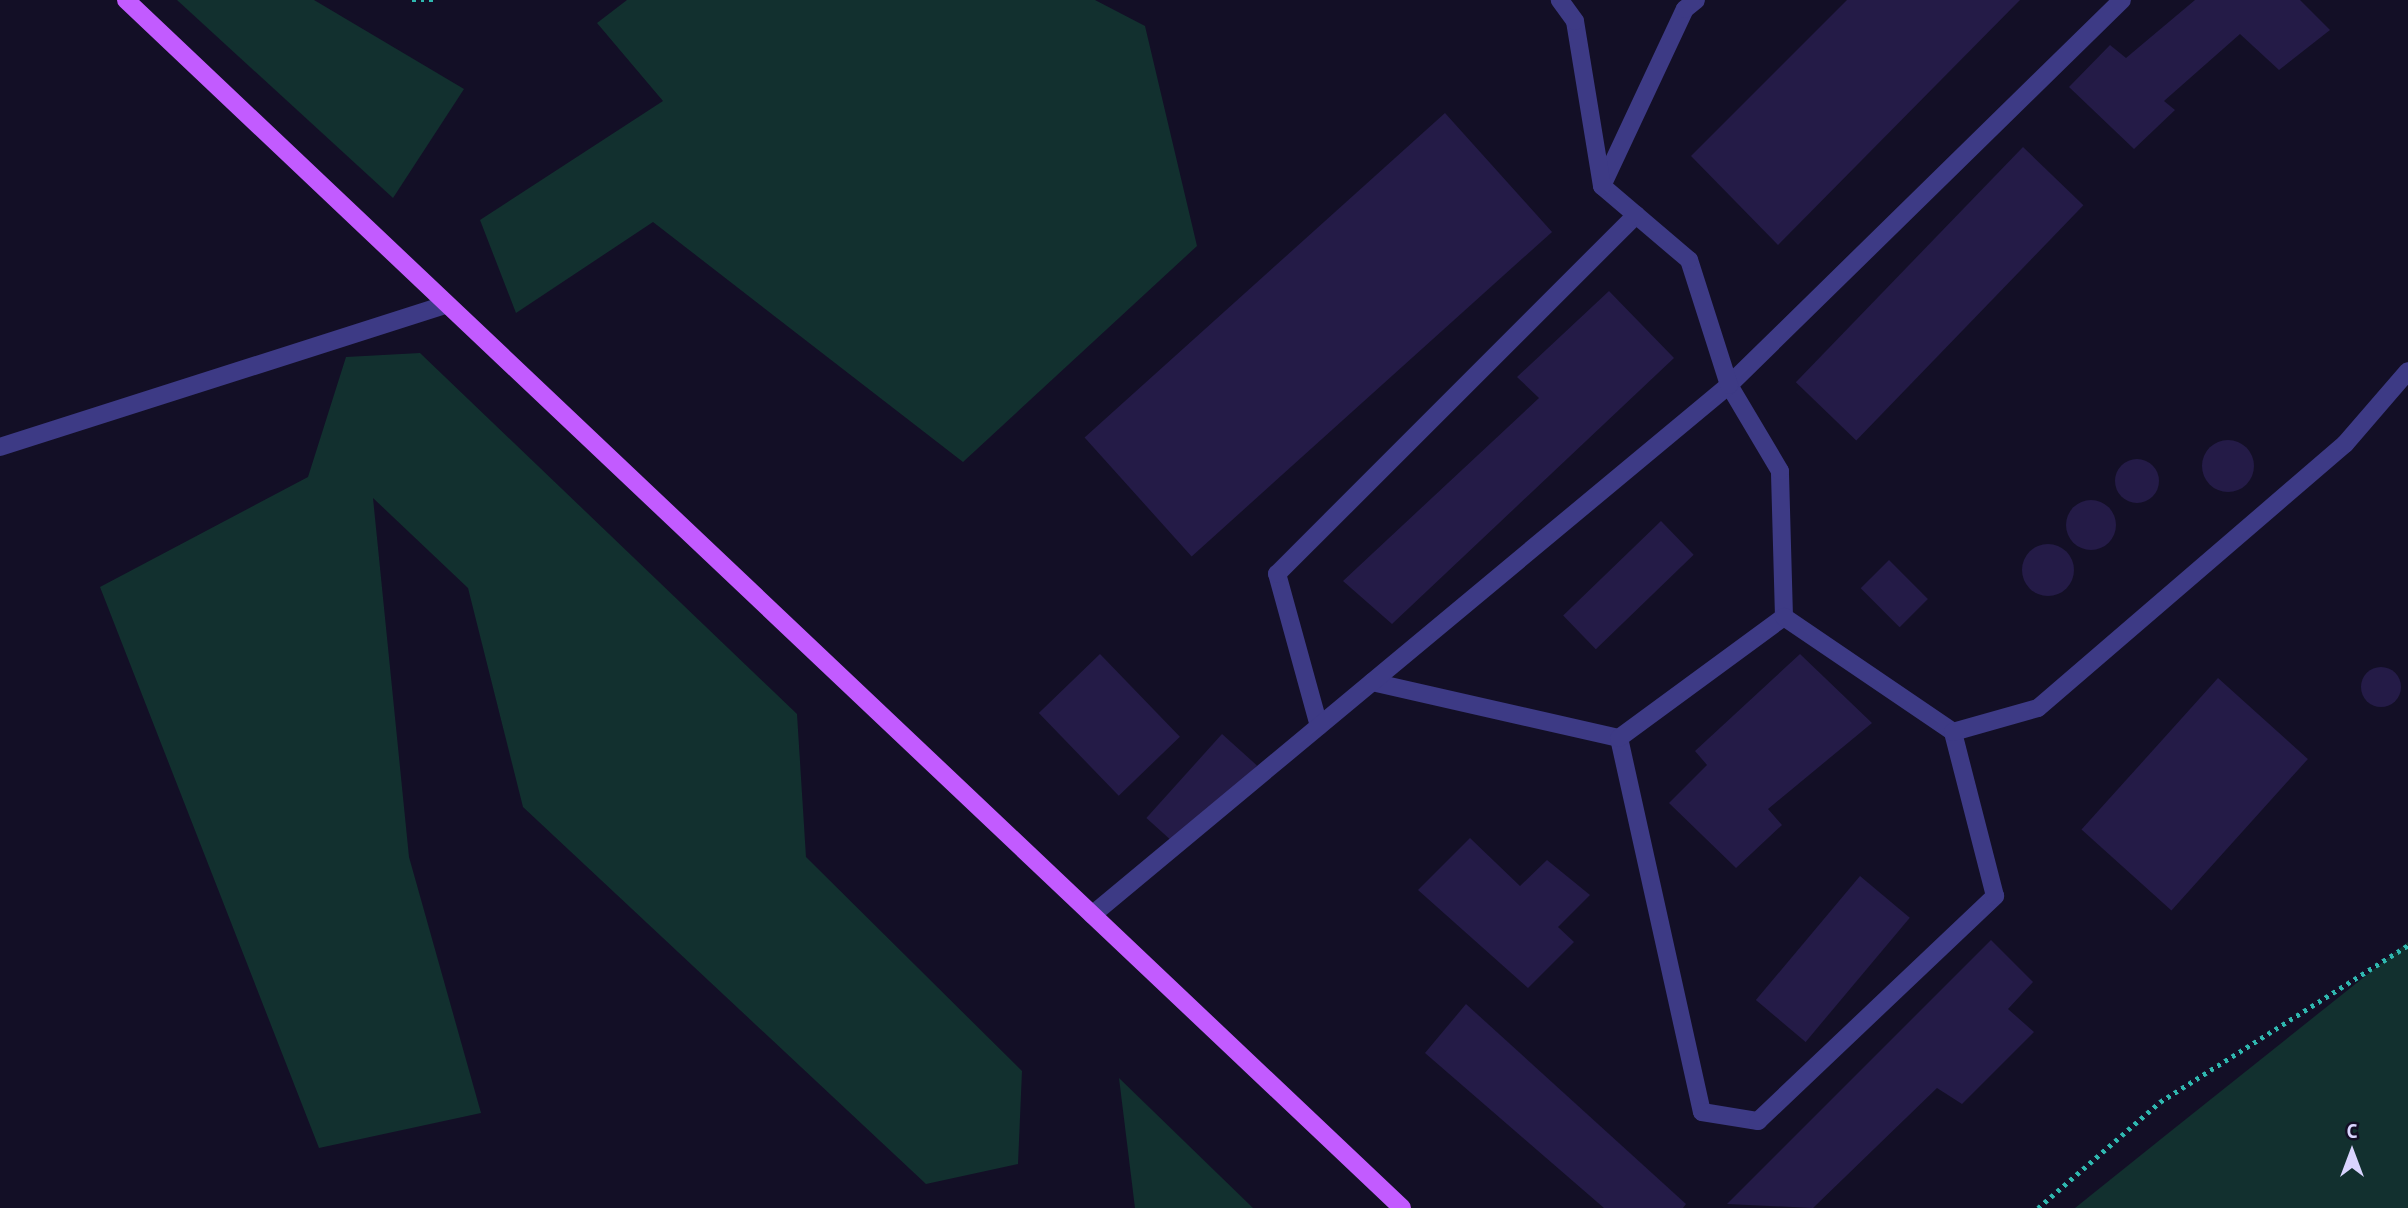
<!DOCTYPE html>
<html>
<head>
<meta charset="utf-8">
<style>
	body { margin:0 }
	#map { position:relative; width:2408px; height:1208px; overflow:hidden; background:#130f26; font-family:"PT Sans",sans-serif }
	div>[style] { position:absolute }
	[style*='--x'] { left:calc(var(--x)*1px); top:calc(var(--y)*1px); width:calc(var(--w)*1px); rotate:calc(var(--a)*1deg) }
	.green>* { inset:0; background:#12302f }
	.building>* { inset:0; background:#241b47; transform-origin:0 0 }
	.round { border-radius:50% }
	.path>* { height:4.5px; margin-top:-2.25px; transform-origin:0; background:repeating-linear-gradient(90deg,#2fb8b0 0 3.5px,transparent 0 8.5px) }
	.service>* { height:18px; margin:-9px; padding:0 9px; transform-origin:9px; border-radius:9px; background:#3d3a85 }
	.minor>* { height:18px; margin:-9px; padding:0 9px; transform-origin:9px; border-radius:9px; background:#3d3a85 }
	.primary>* { height:18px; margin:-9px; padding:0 9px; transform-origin:9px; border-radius:9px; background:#c25bff }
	span { translate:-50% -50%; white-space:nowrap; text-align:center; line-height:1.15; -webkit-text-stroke:5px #130f26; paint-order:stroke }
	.north { position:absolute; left:2317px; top:1117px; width:70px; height:70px; -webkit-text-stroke:5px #130f26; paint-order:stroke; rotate:0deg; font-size:19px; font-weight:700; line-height:28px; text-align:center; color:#d9d4ff }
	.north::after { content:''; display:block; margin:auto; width:24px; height:32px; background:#d9d4ff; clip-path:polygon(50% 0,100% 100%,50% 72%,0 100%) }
</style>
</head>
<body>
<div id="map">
	<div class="green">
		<i style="clip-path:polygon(177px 0,314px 0,464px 89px,393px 198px)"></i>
		<i style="clip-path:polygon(627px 0,1095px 0,1145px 26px,1197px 246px,963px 462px,653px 222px,516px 313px,480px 220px,663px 101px,597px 23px)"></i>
		<i style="clip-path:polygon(420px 353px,797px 714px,806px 857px,1022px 1071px,1018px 1164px,926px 1184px,523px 807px,468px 588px,373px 498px,409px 857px,481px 1113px,319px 1148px,100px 587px,308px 477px,346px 357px)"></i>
		<i style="clip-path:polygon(2408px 942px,2408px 1208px,2075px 1208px,2171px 1131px)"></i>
		<i style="clip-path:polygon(1119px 1078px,1253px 1208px,1135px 1208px)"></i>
	</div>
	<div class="building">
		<i style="clip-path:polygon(1847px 0,2020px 0,1778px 245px,1691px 156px)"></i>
		<i style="clip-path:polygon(2195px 0,2300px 0,2330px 30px,2279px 70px,2240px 34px,2164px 101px,2175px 110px,2134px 149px,2069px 87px,2110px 45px,2126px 58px)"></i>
		<i style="left:1445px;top:113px;width:160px;height:485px;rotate:48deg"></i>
		<i style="left:2023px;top:147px;width:84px;height:327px;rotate:44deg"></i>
		<i style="clip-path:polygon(1609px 291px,1674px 358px,1392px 624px,1343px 581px,1539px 398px,1517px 377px)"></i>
		<i class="round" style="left:2202px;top:440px;width:52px;height:52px"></i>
		<i class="round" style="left:2115px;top:459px;width:44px;height:44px"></i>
		<i class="round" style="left:2066px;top:500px;width:50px;height:50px"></i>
		<i style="left:1661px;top:521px;width:47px;height:136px;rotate:46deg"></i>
		<i class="round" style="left:2022px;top:544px;width:52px;height:52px"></i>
		<i style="left:1889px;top:560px;width:55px;height:40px;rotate:45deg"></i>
		<i style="left:1100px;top:654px;width:115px;height:85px;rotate:46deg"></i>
		<i style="clip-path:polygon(1800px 654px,1872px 723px,1768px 809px,1782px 825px,1736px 868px,1669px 803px,1707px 765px,1695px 751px)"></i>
		<i class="round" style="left:2361px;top:667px;width:40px;height:40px"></i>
		<i style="left:2218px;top:678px;width:121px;height:204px;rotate:42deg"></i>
		<i style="left:1222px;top:734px;width:47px;height:113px;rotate:42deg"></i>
		<i style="clip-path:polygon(1470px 838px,1520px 886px,1547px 860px,1590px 895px,1558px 927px,1574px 942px,1528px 988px,1418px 890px)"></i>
		<i style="left:1860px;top:876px;width:65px;height:162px;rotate:40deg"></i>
		<i style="clip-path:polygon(1991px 940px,2033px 982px,2008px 1009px,2034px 1032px,1962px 1104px,1937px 1088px,1813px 1208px,1727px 1204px)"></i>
		<i style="clip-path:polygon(1466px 1004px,1686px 1204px,1683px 1208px,1604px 1208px,1425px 1053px)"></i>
	</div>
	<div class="path">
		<i style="--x:412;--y:0;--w:25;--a:0"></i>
		<i style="--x:2038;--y:1208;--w:162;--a:-41"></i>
		<i style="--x:2160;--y:1102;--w:294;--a:-32.3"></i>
	</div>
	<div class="service">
		<i style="--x:1602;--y:186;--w:195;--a:-64.9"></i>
		<i style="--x:1685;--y:9;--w:14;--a:-39"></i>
		<i style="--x:1784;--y:617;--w:146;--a:-91.6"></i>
		<i style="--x:1780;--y:471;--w:100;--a:-120.7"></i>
		<i style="--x:1729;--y:385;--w:550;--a:-44.41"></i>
		<i style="--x:1372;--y:682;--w:253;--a:12.8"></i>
		<i style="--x:1619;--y:738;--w:383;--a:77.5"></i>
		<i style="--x:1702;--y:1112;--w:57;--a:9.1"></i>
		<i style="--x:1758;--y:1121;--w:327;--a:-43.5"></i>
		<i style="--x:1995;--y:896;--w:169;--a:-104.4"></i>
		<i style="--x:1319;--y:726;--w:158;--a:-105.4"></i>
		<i style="--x:1277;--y:574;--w:508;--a:-45"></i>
		<i style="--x:1619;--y:738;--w:205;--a:-36.3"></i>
		<i style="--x:1784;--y:617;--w:204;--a:34.2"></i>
		<i style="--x:1953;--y:732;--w:88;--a:-15.8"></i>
		<i style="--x:2038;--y:708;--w:405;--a:-40.7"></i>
		<i style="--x:2345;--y:444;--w:96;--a:-49.2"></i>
		<i style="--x:1092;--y:915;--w:829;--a:-39.76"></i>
		<i style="--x:1729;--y:385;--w:131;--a:-107.7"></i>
		<i style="--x:1689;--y:260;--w:114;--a:-139.6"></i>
		<i style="--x:1602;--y:186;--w:167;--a:-99.3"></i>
		<i style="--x:1575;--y:21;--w:26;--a:-126"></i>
	</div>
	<div class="minor">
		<i style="--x:0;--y:447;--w:469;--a:-17.7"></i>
	</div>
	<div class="primary">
		<i style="--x:126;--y:0;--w:1757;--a:43.43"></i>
	</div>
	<div class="north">С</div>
</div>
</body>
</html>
